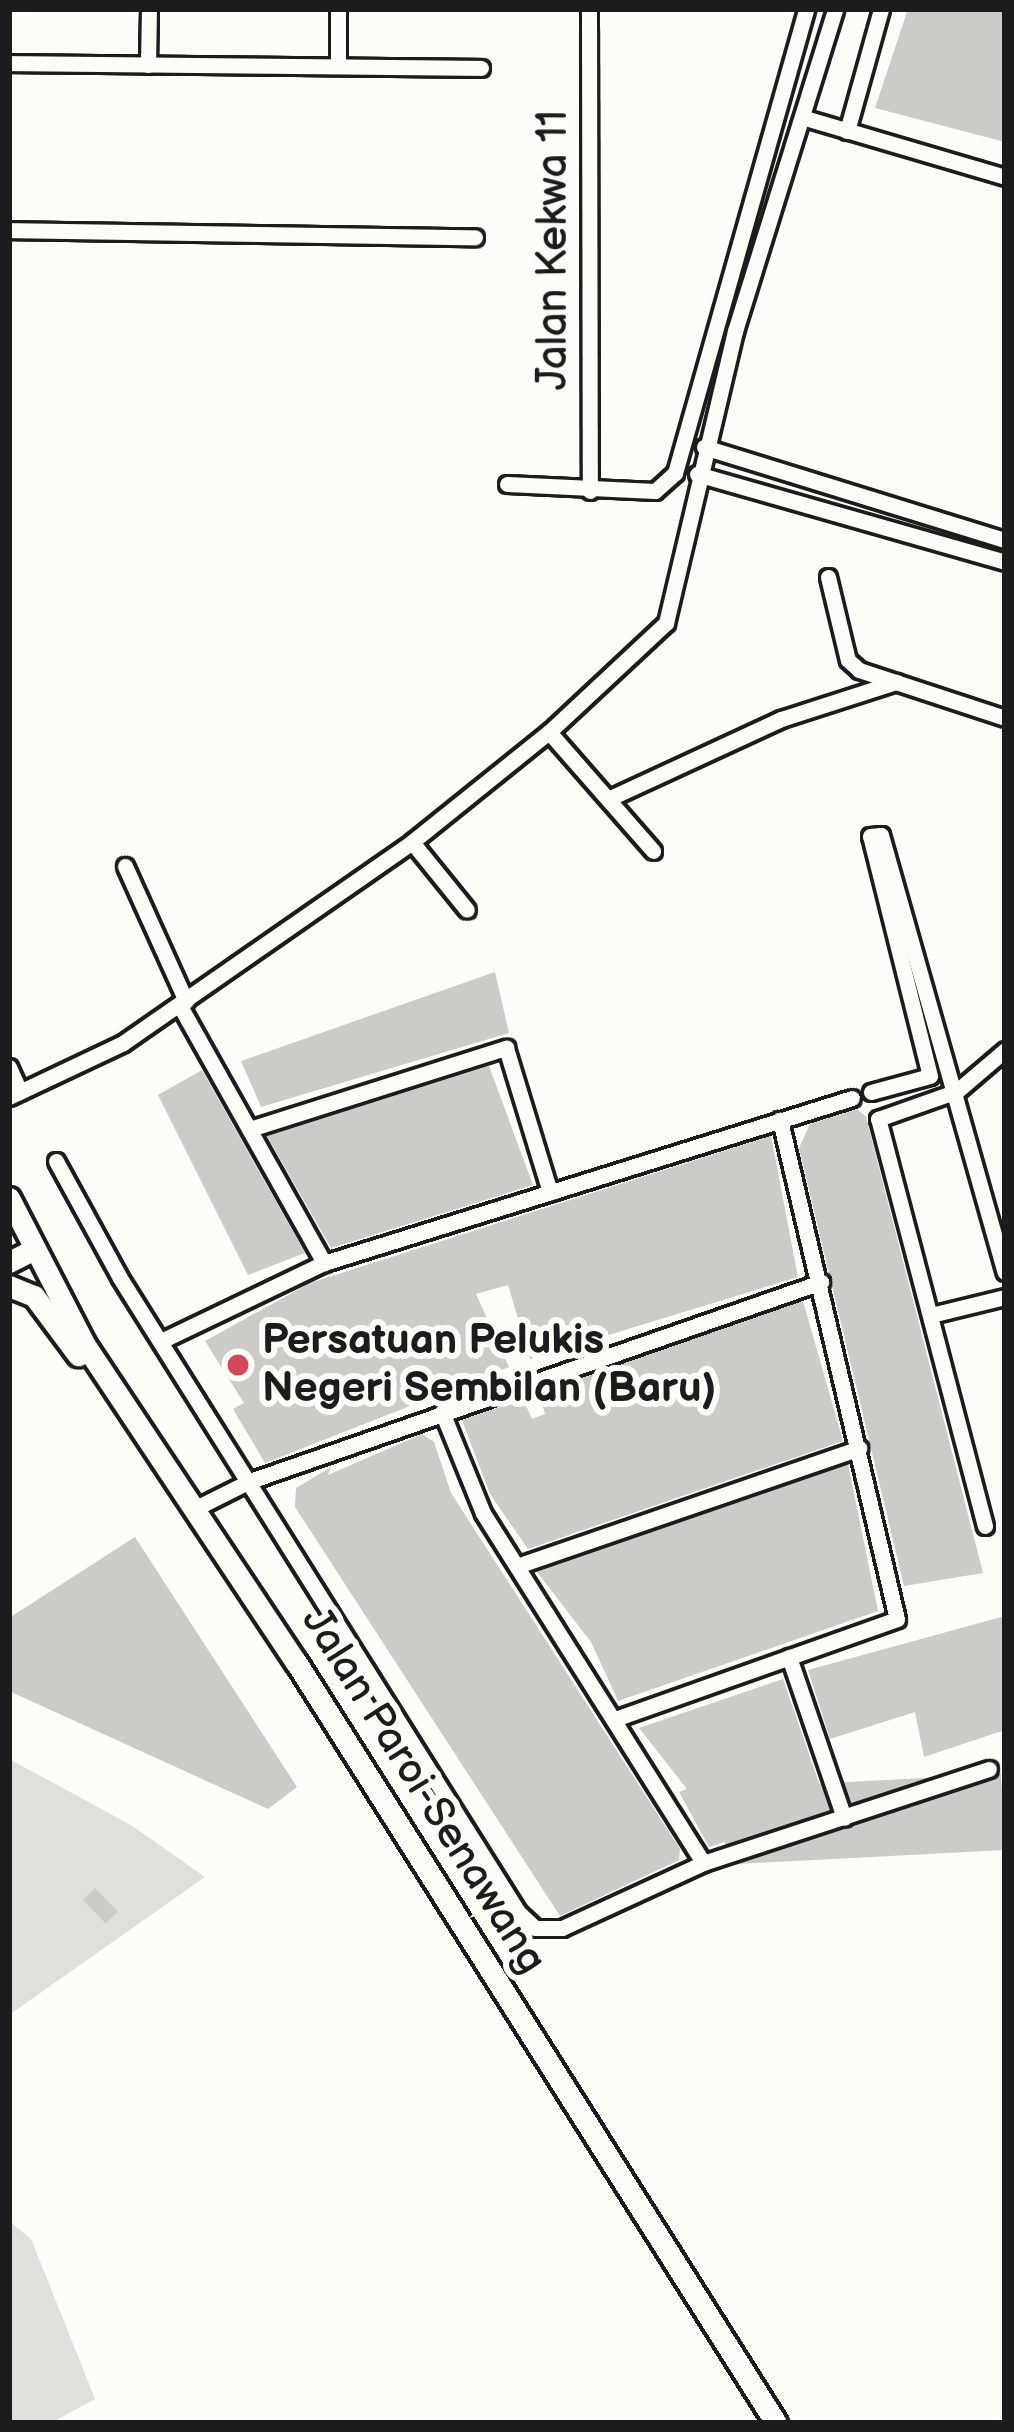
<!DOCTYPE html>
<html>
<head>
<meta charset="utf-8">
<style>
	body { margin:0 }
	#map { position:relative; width:1014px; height:2432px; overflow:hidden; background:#fdfcf7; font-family:"Balsamiq Sans",sans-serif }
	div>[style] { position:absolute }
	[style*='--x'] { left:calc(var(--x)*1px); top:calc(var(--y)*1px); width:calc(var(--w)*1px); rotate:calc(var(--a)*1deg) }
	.green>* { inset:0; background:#e0dfdb }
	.building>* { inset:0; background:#cccbc8; transform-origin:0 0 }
	.roads { filter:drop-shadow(3px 0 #1c1c1c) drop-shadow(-3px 0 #1c1c1c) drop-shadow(0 3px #1c1c1c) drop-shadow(0 -3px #1c1c1c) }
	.street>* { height:15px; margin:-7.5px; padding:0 7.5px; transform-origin:7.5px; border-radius:7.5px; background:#fdfcf7 }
	.secondary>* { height:21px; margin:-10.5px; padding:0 10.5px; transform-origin:10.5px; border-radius:10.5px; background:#fdfcf7 }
	.dots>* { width:33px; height:33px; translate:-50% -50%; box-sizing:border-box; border:6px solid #fdfcf7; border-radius:50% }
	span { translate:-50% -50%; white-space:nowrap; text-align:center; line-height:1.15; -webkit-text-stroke:12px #fdfcf7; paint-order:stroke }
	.street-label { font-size:42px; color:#1c1c1c }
	.poi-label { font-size:42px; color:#1c1c1c; font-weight:700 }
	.left { translate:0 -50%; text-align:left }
	.frame { position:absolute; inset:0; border:12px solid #1c1c1c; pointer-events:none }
</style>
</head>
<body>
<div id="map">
	<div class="green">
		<i style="clip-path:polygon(9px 1759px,131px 1825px,205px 1877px,9px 2015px)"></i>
		<i style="clip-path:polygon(9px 2221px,31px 2239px,95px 2399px,51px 2423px,9px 2423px)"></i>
	</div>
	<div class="building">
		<i style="clip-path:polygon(908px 9px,1005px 9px,1005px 142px,875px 108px)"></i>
		<i style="clip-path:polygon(495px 972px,509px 1033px,261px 1107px,241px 1061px)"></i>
		<i style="clip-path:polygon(489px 1066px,533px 1185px,331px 1248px,267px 1136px)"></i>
		<i style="clip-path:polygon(202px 1070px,305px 1253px,248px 1275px,158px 1095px)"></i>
		<i style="clip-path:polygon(857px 1109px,866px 1117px,983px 1573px,904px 1586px,799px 1148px,810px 1124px)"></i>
		<i style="clip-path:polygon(771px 1136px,798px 1277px,530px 1359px,508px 1285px,476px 1294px,509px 1367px,265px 1463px,233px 1409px,244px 1403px,205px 1341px,310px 1283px)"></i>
		<i style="clip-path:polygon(803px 1301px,843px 1441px,528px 1549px,490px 1494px,462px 1420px,523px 1399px,532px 1419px,545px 1414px,539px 1393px)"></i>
		<i style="clip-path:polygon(422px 1434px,434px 1442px,451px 1493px,680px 1849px,679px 1860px,560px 1916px,295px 1507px,296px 1488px,331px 1467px,328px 1475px)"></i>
		<i style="clip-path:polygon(848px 1464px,878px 1611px,618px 1701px,591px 1642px,537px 1572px)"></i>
		<i style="clip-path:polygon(135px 1537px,297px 1787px,268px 1809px,9px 1691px,9px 1618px)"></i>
		<i style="clip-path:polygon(1005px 1616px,1005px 1730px,924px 1757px,915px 1712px,830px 1739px,808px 1670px)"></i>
		<i style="clip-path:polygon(783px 1679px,828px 1809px,709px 1847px,679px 1792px,687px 1789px,639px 1728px)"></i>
		<i style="left:1001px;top:1774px;width:76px;height:279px;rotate:87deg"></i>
		<i style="left:95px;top:1888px;width:33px;height:17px;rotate:46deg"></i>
	</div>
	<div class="roads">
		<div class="street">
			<i style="--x:589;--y:9;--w:482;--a:89.9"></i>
			<i style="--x:9;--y:63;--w:472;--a:0.6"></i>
			<i style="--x:148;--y:65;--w:56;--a:-89"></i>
			<i style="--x:338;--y:66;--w:57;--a:-90"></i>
			<i style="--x:805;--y:118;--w:209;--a:16.4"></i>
			<i style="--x:847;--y:131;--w:127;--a:-74.4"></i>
			<i style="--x:9;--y:230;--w:466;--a:0.9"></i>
			<i style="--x:704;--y:447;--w:315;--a:17.2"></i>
			<i style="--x:697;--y:474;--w:320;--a:15.9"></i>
			<i style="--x:507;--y:484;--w:148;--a:2.7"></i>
			<i style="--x:655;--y:491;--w:27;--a:-42"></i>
			<i style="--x:675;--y:473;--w:482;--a:-74.2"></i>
			<i style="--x:828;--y:577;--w:85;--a:76.5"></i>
			<i style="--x:848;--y:660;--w:15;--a:42"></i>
			<i style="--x:859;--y:670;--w:154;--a:18.2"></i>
			<i style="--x:549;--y:732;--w:158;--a:48.8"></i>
			<i style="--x:608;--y:799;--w:191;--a:-24.8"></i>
			<i style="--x:781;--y:719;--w:121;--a:-17.8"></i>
			<i style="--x:412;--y:842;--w:87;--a:51"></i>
			<i style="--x:125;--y:866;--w:148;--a:65.7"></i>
			<i style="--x:180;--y:1006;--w:295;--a:60.7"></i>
			<i style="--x:9;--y:1067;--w:27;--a:66"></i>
			<i style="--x:871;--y:1092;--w:61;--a:-15.2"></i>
			<i style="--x:930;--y:1076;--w:247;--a:-104"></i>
			<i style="--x:870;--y:836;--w:11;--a:-5"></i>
			<i style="--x:881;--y:835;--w:454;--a:74.2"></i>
			<i style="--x:9;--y:1097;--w:126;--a:-25.3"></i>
			<i style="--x:123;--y:1043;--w:352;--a:-34.8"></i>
			<i style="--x:412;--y:842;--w:176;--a:-38.8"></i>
			<i style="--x:549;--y:732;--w:160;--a:-43"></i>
			<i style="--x:666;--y:623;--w:300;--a:-76.7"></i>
			<i style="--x:735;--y:331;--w:337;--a:-72.7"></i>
			<i style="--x:250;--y:1129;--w:269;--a:-17.6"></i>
			<i style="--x:506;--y:1048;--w:151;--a:73"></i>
			<i style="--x:56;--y:1161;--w:133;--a:61.3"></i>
			<i style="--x:120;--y:1278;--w:749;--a:57.88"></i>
			<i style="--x:518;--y:1912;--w:23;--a:43"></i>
			<i style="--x:535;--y:1928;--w:27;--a:0"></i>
			<i style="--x:562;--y:1928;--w:155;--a:-24.7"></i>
			<i style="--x:703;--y:1863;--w:301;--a:-18.2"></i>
			<i style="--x:931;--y:1315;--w:76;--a:-13.7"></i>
			<i style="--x:161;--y:1341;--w:181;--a:-25.6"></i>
			<i style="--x:324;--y:1263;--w:553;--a:-17.35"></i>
			<i style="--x:442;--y:1412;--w:109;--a:67.9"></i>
			<i style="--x:483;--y:1513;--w:413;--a:57.8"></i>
			<i style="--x:196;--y:1508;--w:60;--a:-26.6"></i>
			<i style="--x:250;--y:1481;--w:605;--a:-19.21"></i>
			<i style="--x:985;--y:1526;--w:421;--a:-104.7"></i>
			<i style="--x:878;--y:1119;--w:84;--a:-19.5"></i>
			<i style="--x:957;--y:1091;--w:63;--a:-40.5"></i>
			<i style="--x:520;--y:1565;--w:359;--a:-19"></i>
			<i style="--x:789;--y:1657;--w:170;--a:71.1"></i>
			<i style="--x:615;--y:1719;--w:299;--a:-19.5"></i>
			<i style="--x:897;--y:1619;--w:513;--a:-103.2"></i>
		</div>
		<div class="secondary">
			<i style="--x:9;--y:1198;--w:165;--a:62.7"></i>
			<i style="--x:85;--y:1345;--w:381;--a:56.4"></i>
			<i style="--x:296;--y:1662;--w:900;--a:57.76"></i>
			<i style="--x:9;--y:1262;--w:27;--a:-27"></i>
			<i style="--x:9;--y:1286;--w:27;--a:22"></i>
			<i style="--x:34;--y:1296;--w:74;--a:53.3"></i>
		</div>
	</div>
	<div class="dots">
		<i style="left:238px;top:1365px;background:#d1495b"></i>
	</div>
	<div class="street-label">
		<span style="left:554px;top:250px;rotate:-90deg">Jalan Kekwa 11</span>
		<span style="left:423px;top:1791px;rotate:58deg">Jalan Paroi-Senawang</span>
	</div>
	<div class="poi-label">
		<span class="left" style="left:262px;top:1365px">Persatuan Pelukis<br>Negeri Sembilan (Baru)</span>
	</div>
	<div class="frame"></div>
</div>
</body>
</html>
